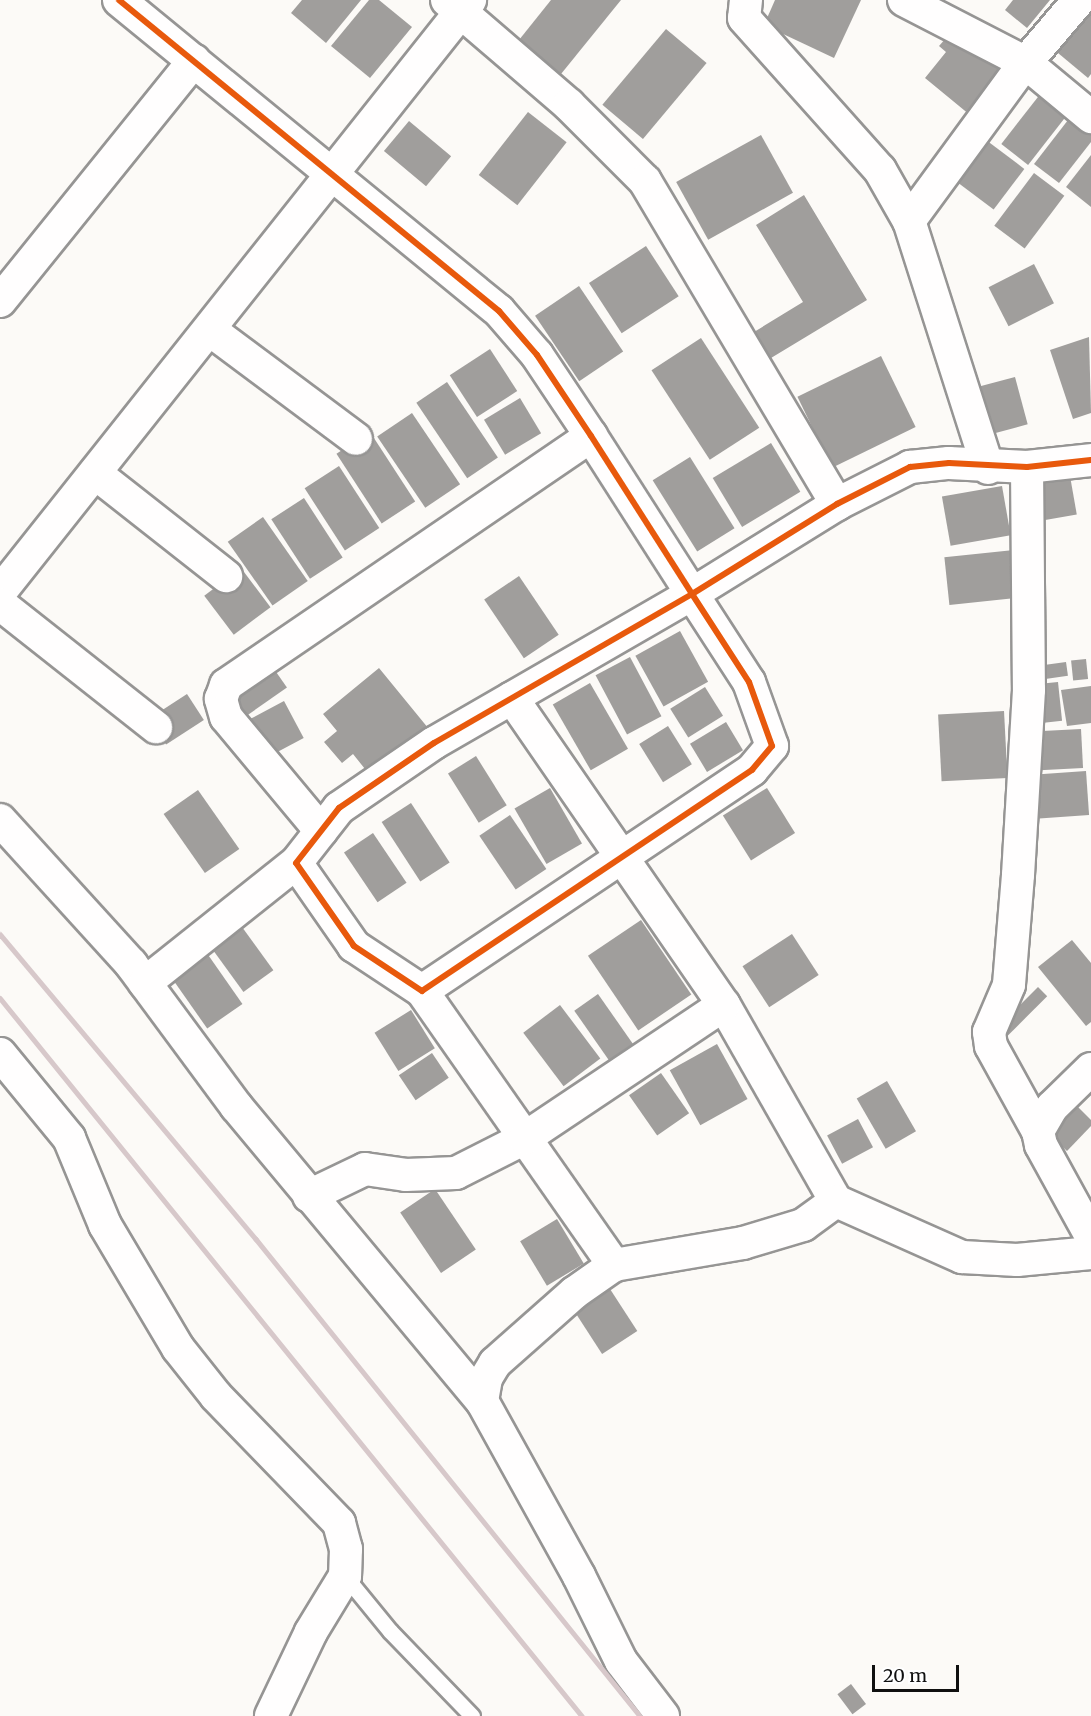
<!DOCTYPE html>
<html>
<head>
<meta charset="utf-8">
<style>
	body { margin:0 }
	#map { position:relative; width:1091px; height:1716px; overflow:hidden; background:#fcfaf7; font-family:Merriweather,serif }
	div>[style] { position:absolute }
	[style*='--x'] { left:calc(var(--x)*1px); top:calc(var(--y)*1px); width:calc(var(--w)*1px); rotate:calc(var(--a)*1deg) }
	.building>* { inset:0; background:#a09e9c; transform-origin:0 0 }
	.roads { filter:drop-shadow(2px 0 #969594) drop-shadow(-2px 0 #969594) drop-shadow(0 2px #969594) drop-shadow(0 -2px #969594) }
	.service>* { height:15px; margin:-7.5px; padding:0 7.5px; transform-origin:7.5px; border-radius:7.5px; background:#fffefe }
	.minor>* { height:32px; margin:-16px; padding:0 16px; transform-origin:16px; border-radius:16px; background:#fffefe }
	.rail>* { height:4.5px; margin:-2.25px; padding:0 2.25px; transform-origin:2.25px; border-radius:2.25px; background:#d7c8ca }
	.cycleway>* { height:6px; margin:-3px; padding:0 3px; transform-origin:3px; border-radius:3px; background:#e8590c }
	span { translate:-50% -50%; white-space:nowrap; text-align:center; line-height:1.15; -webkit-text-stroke:6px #fff; paint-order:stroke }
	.scale { position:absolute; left:872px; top:1665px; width:87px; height:27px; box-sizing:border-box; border:3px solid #101010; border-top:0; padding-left:8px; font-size:18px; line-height:21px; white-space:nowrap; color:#101010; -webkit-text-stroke:4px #fff; paint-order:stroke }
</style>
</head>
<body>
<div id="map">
	<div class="building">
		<i style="clip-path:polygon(302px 0,361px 0,326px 43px,291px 13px)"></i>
		<i style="clip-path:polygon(369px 0,379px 0,412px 27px,370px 78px,331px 46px)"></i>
		<i style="clip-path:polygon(551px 0,621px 0,561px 74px,519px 40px)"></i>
		<i style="clip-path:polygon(775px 0,861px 0,834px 58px,764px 25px)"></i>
		<i style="clip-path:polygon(1013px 0,1050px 0,1027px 28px,1005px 10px)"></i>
		<i style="clip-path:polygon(1091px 12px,1091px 74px,1088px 78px,1058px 53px)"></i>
		<i style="left:666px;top:29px;width:53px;height:99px;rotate:40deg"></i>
		<i style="clip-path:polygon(953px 30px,1004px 74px,970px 115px,925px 78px,946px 52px,939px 46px)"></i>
		<i style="left:1045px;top:88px;width:34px;height:71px;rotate:38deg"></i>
		<i style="clip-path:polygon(1075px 111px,1091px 124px,1091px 142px,1059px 183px,1034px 164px)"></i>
		<i style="left:528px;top:112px;width:49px;height:80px;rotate:38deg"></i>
		<i style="left:409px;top:121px;width:55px;height:39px;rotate:40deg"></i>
		<i style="left:761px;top:135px;width:66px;height:97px;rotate:61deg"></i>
		<i style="left:986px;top:140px;width:48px;height:51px;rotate:37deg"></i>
		<i style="clip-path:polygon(1091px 155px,1091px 207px,1066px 187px)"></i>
		<i style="left:1034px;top:173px;width:38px;height:66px;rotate:37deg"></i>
		<i style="clip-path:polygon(804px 195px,867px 300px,771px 358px,754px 332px,803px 302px,756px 225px)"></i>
		<i style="left:646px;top:246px;width:60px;height:68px;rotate:57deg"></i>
		<i style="left:1034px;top:264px;width:44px;height:51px;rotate:63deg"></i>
		<i style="left:579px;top:286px;width:79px;height:53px;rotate:56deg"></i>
		<i style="clip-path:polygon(1089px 337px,1091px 413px,1073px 419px,1050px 350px)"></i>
		<i style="left:701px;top:338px;width:107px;height:59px;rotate:57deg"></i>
		<i style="left:490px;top:349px;width:50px;height:48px;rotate:57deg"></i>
		<i style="left:881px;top:356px;width:79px;height:93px;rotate:64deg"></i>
		<i style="left:1015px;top:377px;width:49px;height:39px;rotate:75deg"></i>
		<i style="left:447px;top:382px;width:91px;height:37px;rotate:56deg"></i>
		<i style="left:520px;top:398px;width:41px;height:42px;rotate:59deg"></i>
		<i style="left:412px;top:413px;width:86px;height:42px;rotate:56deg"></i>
		<i style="left:370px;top:432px;width:83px;height:40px;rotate:57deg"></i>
		<i style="left:771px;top:443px;width:57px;height:68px;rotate:59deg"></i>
		<i style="left:690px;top:457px;width:84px;height:44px;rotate:58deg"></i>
		<i style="left:339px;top:466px;width:74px;height:41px;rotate:57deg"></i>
		<i style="left:1070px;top:476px;width:39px;height:32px;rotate:80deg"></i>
		<i style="left:1002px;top:486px;width:50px;height:61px;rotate:80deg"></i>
		<i style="left:304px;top:498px;width:71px;height:39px;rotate:57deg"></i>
		<i style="left:263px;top:517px;width:78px;height:43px;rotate:55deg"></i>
		<i style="left:1014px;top:550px;width:48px;height:70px;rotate:84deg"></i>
		<i style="left:241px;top:568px;width:49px;height:46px;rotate:53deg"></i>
		<i style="left:519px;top:576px;width:71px;height:42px;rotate:56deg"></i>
		<i style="left:680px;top:631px;width:58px;height:51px;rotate:61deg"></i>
		<i style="left:260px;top:649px;width:47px;height:50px;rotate:55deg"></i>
		<i style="left:630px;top:657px;width:67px;height:39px;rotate:62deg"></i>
		<i style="left:1086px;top:659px;width:20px;height:15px;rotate:84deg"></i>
		<i style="left:1066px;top:662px;width:14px;height:35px;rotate:82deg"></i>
		<i style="clip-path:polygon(379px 668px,433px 734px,412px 751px,406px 743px,369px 774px,353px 754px,342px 763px,324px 742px,337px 731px,323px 714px)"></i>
		<i style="left:1058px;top:682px;width:39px;height:25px;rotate:84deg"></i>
		<i style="left:590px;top:683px;width:76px;height:43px;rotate:60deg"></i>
		<i style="clip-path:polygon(1091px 686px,1091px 723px,1067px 726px,1061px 690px)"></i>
		<i style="left:705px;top:687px;width:34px;height:41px;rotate:58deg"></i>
		<i style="left:187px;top:694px;width:31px;height:45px;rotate:57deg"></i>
		<i style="left:284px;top:701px;width:42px;height:40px;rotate:62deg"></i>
		<i style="left:1004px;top:711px;width:67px;height:66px;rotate:87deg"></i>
		<i style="left:726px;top:722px;width:33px;height:42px;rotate:59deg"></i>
		<i style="left:668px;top:726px;width:45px;height:34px;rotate:58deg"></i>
		<i style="left:1081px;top:729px;width:39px;height:53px;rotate:87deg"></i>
		<i style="left:476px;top:756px;width:58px;height:33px;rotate:58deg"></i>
		<i style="left:1086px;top:771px;width:44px;height:50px;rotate:86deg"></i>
		<i style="left:550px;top:788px;width:64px;height:41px;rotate:60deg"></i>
		<i style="left:767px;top:788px;width:53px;height:52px;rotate:58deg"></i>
		<i style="left:198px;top:790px;width:72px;height:42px;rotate:55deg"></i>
		<i style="left:411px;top:803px;width:71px;height:35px;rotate:57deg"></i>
		<i style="left:510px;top:815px;width:65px;height:37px;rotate:56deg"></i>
		<i style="left:373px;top:833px;width:60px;height:35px;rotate:56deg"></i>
		<i style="left:234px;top:916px;width:67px;height:37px;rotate:54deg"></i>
		<i style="left:641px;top:920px;width:90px;height:64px;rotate:56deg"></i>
		<i style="left:792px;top:934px;width:49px;height:59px;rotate:57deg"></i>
		<i style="clip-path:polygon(1072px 940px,1091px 963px,1091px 1022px,1086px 1026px,1038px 967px)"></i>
		<i style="left:204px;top:949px;width:67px;height:43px;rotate:55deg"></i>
		<i style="left:1038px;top:987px;width:13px;height:58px;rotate:45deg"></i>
		<i style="left:598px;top:994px;width:65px;height:29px;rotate:55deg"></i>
		<i style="left:560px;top:1005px;width:67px;height:46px;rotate:53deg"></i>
		<i style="left:411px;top:1010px;width:45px;height:43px;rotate:58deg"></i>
		<i style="left:717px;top:1044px;width:63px;height:54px;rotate:61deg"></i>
		<i style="left:432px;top:1053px;width:30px;height:40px;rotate:56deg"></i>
		<i style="left:661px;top:1073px;width:49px;height:39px;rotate:55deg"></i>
		<i style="left:887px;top:1081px;width:58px;height:35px;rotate:60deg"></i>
		<i style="clip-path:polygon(1059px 1088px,1091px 1120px,1091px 1126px,1067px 1151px,1030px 1116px)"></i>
		<i style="left:858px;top:1119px;width:32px;height:35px;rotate:62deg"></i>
		<i style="left:435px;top:1189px;width:73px;height:42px;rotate:56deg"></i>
		<i style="left:557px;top:1219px;width:52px;height:43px;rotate:59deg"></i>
		<i style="left:597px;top:1269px;width:74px;height:42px;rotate:57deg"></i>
		<i style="left:851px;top:1684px;width:25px;height:17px;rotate:53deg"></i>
	</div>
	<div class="roads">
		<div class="service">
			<i style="--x:345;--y:1576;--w:71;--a:50.7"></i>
			<i style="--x:390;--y:1631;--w:118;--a:46"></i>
		</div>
		<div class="minor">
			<i style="--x:119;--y:0;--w:491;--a:39.3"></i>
			<i style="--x:499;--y:311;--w:58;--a:49.2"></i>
			<i style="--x:537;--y:355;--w:97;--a:56.3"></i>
			<i style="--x:591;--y:436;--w:188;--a:57.4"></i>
			<i style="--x:692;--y:594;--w:105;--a:57.1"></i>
			<i style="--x:749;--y:682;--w:68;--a:70.2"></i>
			<i style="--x:772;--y:746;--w:31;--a:130"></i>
			<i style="--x:752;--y:770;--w:397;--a:146.2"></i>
			<i style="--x:422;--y:991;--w:82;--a:-146.5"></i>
			<i style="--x:354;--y:946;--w:101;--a:-124.9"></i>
			<i style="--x:296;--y:863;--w:70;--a:-52"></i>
			<i style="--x:339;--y:808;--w:115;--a:-34.4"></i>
			<i style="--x:434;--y:743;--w:298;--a:-30"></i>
			<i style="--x:692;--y:594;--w:171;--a:-31.8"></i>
			<i style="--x:837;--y:504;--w:82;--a:-26.9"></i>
			<i style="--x:910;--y:467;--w:39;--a:-6"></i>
			<i style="--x:949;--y:463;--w:78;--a:2.9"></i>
			<i style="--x:1027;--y:467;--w:64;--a:-6.2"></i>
			<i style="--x:447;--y:0;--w:161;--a:40.7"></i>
			<i style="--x:569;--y:105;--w:107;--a:45"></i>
			<i style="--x:645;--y:181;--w:376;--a:59.3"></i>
			<i style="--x:746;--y:0;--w:18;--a:96"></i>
			<i style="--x:744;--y:18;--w:204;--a:48.2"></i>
			<i style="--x:880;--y:170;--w:59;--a:60.4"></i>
			<i style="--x:904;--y:0;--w:137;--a:27.3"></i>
			<i style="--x:1026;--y:63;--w:85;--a:39.7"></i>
			<i style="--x:0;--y:301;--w:309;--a:-51.1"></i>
			<i style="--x:210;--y:330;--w:182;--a:36.7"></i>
			<i style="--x:1027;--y:467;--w:223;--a:89.5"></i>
			<i style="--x:1029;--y:690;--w:185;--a:93.4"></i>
			<i style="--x:1018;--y:875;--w:110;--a:94.7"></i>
			<i style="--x:1009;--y:985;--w:51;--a:113.1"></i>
			<i style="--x:989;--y:1032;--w:14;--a:82"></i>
			<i style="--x:991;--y:1046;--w:97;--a:61.1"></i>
			<i style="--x:988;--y:468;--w:259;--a:-107.7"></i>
			<i style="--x:909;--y:221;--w:190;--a:-53.8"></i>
			<i style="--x:1021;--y:68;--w:89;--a:-49.5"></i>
			<i style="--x:95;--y:473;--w:167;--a:38.2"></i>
			<i style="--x:0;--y:592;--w:756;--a:-51.55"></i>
			<i style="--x:0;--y:604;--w:199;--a:38.3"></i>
			<i style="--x:512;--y:698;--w:373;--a:55.4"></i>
			<i style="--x:724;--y:1005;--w:226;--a:60.3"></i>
			<i style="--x:0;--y:820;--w:195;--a:47.7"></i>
			<i style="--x:131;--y:964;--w:177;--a:53.5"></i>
			<i style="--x:236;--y:1106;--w:384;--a:50.2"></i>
			<i style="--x:321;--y:831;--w:148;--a:-129.8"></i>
			<i style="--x:226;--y:717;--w:19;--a:-106"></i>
			<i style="--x:221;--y:699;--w:15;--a:-70"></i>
			<i style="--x:226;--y:685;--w:442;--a:-34.3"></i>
			<i style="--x:145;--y:983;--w:193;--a:-38.5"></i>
			<i style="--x:422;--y:991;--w:335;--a:55"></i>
			<i style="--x:0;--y:1054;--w:109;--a:50.6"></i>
			<i style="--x:69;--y:1138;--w:94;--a:67.5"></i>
			<i style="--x:105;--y:1225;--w:143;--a:59.3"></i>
			<i style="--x:178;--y:1348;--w:61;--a:51.6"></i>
			<i style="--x:216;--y:1396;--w:177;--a:45.9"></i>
			<i style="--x:339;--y:1523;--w:27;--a:75"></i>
			<i style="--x:346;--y:1549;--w:27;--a:92"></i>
			<i style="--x:345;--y:1576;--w:66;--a:121.3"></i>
			<i style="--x:311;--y:1632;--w:93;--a:115.5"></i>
			<i style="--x:1091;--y:1069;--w:54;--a:135.7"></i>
			<i style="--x:1052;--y:1107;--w:28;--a:120"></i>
			<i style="--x:1038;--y:1131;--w:14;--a:78"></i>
			<i style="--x:1041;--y:1145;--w:104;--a:61.2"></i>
			<i style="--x:309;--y:1196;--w:62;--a:-25.7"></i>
			<i style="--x:365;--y:1169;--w:41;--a:8.3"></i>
			<i style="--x:406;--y:1175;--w:50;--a:-2.3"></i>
			<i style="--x:456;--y:1173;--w:77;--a:-26.9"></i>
			<i style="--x:525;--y:1138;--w:239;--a:-33.8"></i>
			<i style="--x:663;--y:1716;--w:69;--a:-127.4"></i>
			<i style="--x:621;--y:1661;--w:95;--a:-116.3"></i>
			<i style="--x:579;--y:1576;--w:200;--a:-119"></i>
			<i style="--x:482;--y:1401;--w:23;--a:-80"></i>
			<i style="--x:486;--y:1378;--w:17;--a:-59"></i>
			<i style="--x:495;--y:1363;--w:106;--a:-41.5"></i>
			<i style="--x:574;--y:1293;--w:49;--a:-35"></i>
			<i style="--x:614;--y:1265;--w:131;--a:-9.7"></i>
			<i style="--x:743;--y:1243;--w:63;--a:-16.7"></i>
			<i style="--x:803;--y:1225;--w:41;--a:-36"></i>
			<i style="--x:836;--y:1201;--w:138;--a:24"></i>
			<i style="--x:962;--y:1257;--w:55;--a:3.1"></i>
			<i style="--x:1017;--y:1260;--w:74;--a:-5.4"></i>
		</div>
	</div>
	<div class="rail">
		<i style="--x:0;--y:934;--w:398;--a:50"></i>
		<i style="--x:256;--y:1239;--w:612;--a:51.16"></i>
		<i style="--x:0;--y:998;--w:924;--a:50.97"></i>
	</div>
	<div class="cycleway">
		<i style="--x:119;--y:0;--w:491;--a:39.3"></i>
		<i style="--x:499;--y:311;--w:58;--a:49.2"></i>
		<i style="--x:537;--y:355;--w:97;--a:56.3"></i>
		<i style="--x:591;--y:436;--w:188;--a:57.4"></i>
		<i style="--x:692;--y:594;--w:105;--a:57.1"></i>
		<i style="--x:749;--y:682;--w:68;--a:70.2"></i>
		<i style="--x:772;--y:746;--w:31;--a:130"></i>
		<i style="--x:752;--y:770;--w:397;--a:146.2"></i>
		<i style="--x:422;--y:991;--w:82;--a:-146.5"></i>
		<i style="--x:354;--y:946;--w:101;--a:-124.9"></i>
		<i style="--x:296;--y:863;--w:70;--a:-52"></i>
		<i style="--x:339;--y:808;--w:115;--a:-34.4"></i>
		<i style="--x:434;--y:743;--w:298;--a:-30"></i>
		<i style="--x:692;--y:594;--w:171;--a:-31.8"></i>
		<i style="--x:837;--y:504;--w:82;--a:-26.9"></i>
		<i style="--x:910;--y:467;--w:39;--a:-6"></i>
		<i style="--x:949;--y:463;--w:78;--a:2.9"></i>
		<i style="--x:1027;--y:467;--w:64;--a:-6.2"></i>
	</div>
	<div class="scale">20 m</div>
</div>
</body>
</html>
